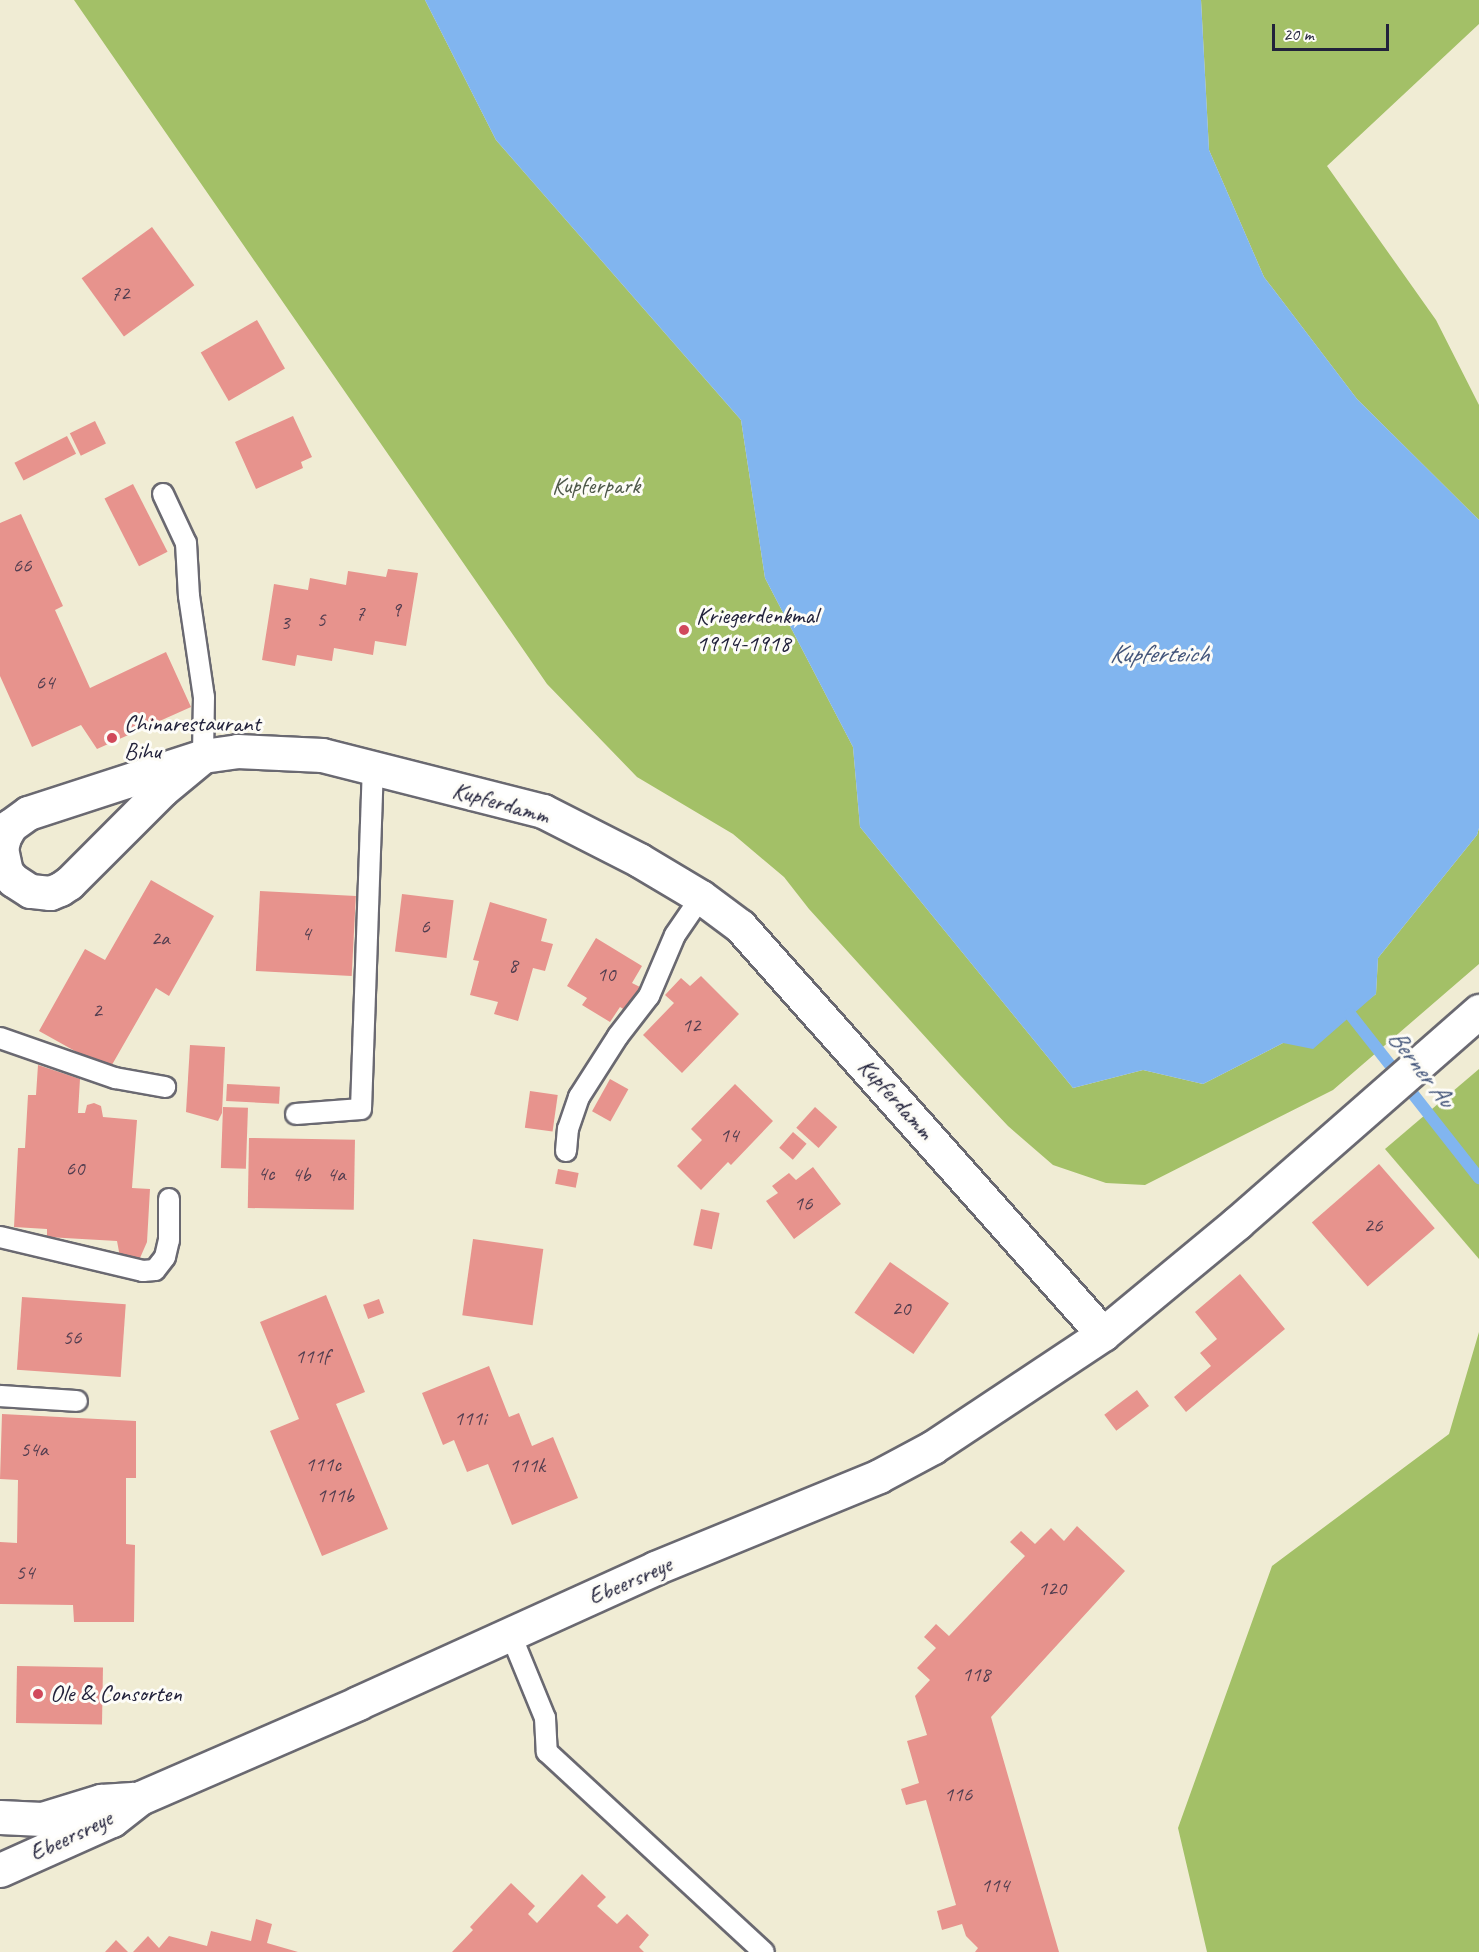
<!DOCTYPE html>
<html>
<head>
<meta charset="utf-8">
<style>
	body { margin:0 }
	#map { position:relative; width:1479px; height:1952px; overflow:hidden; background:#f0ecd4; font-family:Caveat,sans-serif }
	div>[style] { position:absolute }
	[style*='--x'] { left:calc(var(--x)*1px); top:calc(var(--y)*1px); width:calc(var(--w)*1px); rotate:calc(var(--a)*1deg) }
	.green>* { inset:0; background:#a3c067 }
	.water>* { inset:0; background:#81b5ef }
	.stream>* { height:12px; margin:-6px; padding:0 6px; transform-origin:6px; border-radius:6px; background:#81b5ef }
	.building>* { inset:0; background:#e7938d; transform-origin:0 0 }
	.roads { filter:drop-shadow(2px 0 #6a6971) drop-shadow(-2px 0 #6a6971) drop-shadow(0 2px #6a6971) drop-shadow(0 -2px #6a6971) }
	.service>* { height:20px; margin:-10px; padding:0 10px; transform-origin:10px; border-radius:10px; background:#fff }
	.minor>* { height:33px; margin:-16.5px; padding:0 16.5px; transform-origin:16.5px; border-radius:16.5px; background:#fff }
	.dots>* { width:16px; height:16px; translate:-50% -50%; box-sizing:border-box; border:3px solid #fdfcf7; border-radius:50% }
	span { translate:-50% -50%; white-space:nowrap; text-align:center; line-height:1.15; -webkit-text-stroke:6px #fdfcf7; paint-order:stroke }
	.number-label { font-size:21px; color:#533e50 }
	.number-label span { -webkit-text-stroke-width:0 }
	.park-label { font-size:24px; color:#4f594a }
	.poi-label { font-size:24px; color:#22223b }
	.left { translate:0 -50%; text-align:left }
	.street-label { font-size:24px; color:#22223b }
	.water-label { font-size:26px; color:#43557a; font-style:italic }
	.scale { position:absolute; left:1272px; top:24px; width:117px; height:27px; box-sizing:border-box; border:3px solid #22223b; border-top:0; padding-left:8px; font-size:18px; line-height:21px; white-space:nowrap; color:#22223b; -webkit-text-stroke:4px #fdfcf7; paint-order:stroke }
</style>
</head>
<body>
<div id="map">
	<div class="green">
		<i style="clip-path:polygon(74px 0,425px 0,496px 140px,741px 420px,765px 578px,853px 747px,860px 827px,1073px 1088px,1143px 1070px,1203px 1084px,1283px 1043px,1350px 1014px,1376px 994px,1378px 958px,1477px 835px,1479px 828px,1479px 964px,1333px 1090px,1145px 1185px,1106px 1183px,1053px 1165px,1008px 1126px,959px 1074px,809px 909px,784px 877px,733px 834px,637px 777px,547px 684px)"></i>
		<i style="clip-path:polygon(1201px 0,1479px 0,1479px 24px,1327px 166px,1436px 320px,1479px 405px,1479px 520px,1357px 399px,1264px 277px,1209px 150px)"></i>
		<i style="clip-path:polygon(1479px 1069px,1479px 1259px,1385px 1149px)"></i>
		<i style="clip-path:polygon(1479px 1332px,1479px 1952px,1207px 1952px,1178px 1828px,1272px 1566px,1449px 1434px)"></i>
	</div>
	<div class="water">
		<i style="clip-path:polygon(425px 0,1201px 0,1209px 150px,1264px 277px,1357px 399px,1479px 520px,1479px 828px,1477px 835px,1378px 958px,1376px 994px,1313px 1049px,1283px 1043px,1203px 1084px,1143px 1070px,1073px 1088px,860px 827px,853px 747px,765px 578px,741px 420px,496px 140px)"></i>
	</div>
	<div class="stream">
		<i style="--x:1350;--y:1014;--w:209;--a:51.8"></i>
	</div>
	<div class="building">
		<i style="left:152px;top:227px;width:72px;height:87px;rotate:54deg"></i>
		<i style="left:257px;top:320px;width:56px;height:65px;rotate:60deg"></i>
		<i style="clip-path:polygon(293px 416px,312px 457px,301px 462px,303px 468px,256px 489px,235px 442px)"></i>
		<i style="left:95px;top:421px;width:25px;height:28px;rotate:64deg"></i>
		<i style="left:67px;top:436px;width:20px;height:59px;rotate:63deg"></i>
		<i style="left:133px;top:484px;width:76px;height:32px;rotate:63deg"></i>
		<i style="clip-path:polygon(21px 514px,63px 606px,55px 610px,90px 688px,166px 652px,191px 707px,97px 749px,81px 725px,32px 747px,0 676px,0 523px)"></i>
		<i style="clip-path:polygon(388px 569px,418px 573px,406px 646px,375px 641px,373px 655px,334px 648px,332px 661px,297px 655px,295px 666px,262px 660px,274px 584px,308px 590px,310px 578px,346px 585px,348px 571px,386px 577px)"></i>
		<i style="clip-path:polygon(151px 880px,214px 916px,169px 996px,156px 988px,109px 1070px,39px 1031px,85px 949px,105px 960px)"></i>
		<i style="left:260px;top:891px;width:96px;height:80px;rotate:3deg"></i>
		<i style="left:402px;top:894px;width:52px;height:58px;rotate:7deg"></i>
		<i style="clip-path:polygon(490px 902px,547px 919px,541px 941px,553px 944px,545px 971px,533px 968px,518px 1021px,494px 1014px,498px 1002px,470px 995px,479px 961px,473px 960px)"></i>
		<i style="clip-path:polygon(596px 938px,642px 966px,632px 983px,644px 989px,630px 1013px,620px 1007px,610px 1022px,582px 1005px,587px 998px,567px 986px)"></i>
		<i style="clip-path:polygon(701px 976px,739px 1014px,682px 1073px,643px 1035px,674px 1003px,665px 995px,681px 978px,690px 986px)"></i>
		<i style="clip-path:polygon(190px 1045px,225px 1047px,222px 1113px,218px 1121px,186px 1112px)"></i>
		<i style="clip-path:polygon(38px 1065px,80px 1079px,78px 1113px,85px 1113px,87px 1105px,94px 1103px,101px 1106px,103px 1117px,137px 1120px,132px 1188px,150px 1189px,147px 1242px,140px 1258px,130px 1262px,120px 1257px,117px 1241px,47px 1237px,47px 1229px,14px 1227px,18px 1148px,25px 1148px,28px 1095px,36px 1095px)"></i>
		<i style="left:610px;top:1079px;width:21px;height:37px;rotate:29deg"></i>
		<i style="left:227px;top:1084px;width:53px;height:17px;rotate:3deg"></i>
		<i style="clip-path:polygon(735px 1084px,773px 1121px,731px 1165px,728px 1162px,701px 1190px,677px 1166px,702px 1140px,691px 1129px)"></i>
		<i style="left:530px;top:1091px;width:28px;height:37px;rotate:8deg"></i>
		<i style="left:223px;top:1107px;width:25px;height:61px;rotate:2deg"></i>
		<i style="left:815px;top:1107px;width:30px;height:28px;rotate:42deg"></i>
		<i style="left:793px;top:1132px;width:18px;height:21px;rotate:41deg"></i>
		<i style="left:249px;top:1138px;width:106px;height:70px;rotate:1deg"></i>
		<i style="left:1379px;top:1164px;width:85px;height:89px;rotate:49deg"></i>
		<i style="clip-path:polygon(813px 1167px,841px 1204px,794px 1239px,766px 1201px,778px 1193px,772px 1186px,789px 1173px,796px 1180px)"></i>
		<i style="left:558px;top:1169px;width:21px;height:15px;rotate:11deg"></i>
		<i style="left:701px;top:1209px;width:19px;height:37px;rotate:12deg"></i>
		<i style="left:473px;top:1239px;width:71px;height:77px;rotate:8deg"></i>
		<i style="left:890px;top:1262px;width:72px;height:62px;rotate:35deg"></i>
		<i style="clip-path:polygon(1240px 1274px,1285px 1329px,1186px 1412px,1174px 1397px,1211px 1366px,1200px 1353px,1217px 1339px,1195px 1312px)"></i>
		<i style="clip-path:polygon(326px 1295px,365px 1392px,336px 1404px,388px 1529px,322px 1556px,270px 1431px,299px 1419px,260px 1322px)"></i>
		<i style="left:22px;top:1297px;width:104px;height:73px;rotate:4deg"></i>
		<i style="left:379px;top:1299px;width:15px;height:17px;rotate:70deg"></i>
		<i style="clip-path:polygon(489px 1366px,509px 1417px,519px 1413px,532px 1446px,553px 1437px,578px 1498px,512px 1525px,488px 1464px,467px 1472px,454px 1440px,443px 1445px,422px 1393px)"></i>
		<i style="left:1137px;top:1390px;width:20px;height:41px;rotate:53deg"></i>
		<i style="clip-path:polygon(2px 1414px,136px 1421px,136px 1478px,126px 1478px,126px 1544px,135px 1545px,134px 1622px,74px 1622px,73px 1605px,0 1604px,0 1542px,17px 1543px,18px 1480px,0 1479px)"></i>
		<i style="clip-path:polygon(1077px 1526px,1125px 1571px,991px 1717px,1059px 1952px,975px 1952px,978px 1948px,966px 1936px,962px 1924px,942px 1930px,937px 1911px,956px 1905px,926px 1800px,906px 1805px,901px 1789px,919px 1783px,907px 1741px,927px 1735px,915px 1696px,930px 1680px,917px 1668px,936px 1648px,924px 1637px,936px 1624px,949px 1636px,1025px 1556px,1010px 1542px,1021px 1531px,1035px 1544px,1051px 1528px,1064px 1541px)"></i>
		<i style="left:17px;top:1666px;width:86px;height:57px;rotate:1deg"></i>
		<i style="clip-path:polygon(582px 1874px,606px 1897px,597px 1906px,617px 1924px,627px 1914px,649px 1935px,639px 1947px,644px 1952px,452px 1952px,473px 1930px,470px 1927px,511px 1883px,535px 1906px,528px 1914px,537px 1923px)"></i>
		<i style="clip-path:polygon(256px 1919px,272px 1924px,267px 1943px,298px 1952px,133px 1952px,148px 1936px,159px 1948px,169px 1936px,207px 1946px,211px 1931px,251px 1941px)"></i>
		<i style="clip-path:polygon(116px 1940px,128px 1952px,105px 1952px)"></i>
	</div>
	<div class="roads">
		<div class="service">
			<i style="--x:163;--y:494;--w:54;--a:64.9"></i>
			<i style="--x:186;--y:543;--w:53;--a:86.8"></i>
			<i style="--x:189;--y:596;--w:102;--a:81.6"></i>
			<i style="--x:204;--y:697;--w:59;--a:91"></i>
			<i style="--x:0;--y:1038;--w:122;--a:19.2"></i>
			<i style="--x:115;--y:1078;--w:51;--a:10.2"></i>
			<i style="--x:296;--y:1114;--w:65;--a:-4.4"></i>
			<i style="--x:361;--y:1109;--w:341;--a:-88"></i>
			<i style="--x:566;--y:1151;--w:22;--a:-85"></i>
			<i style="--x:568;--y:1129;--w:34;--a:-71"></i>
			<i style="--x:579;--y:1097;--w:72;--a:-57.4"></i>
			<i style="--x:618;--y:1036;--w:51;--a:-52.2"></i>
			<i style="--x:649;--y:996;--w:66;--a:-66.9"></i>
			<i style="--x:675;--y:935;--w:46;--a:-55.6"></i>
			<i style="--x:0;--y:1237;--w:147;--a:13.4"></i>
			<i style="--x:143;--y:1271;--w:12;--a:-5"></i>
			<i style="--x:155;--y:1270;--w:16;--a:-52"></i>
			<i style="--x:165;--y:1257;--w:17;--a:-77"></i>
			<i style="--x:169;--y:1240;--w:41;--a:-90"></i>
			<i style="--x:0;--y:1396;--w:77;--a:3.7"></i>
			<i style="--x:511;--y:1635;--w:90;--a:67.7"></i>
			<i style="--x:545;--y:1718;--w:34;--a:87"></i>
			<i style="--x:547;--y:1752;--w:295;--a:42.7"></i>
		</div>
		<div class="minor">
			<i style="--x:203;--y:756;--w:53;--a:140.3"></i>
			<i style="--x:162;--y:790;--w:132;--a:135"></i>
			<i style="--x:69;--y:883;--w:11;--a:146"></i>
			<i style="--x:60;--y:889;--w:11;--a:158"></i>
			<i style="--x:50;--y:893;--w:20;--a:-174"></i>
			<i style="--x:30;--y:891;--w:20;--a:-147"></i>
			<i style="--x:13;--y:880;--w:11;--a:-131"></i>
			<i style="--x:6;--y:872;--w:24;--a:-102"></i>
			<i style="--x:1;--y:849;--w:12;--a:-76"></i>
			<i style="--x:4;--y:837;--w:13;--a:-61"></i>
			<i style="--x:10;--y:826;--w:22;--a:-36"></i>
			<i style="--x:28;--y:813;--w:184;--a:-18"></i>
			<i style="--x:203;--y:756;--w:34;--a:-8"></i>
			<i style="--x:237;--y:751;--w:85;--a:2.7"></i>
			<i style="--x:322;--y:755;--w:228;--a:14.2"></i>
			<i style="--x:543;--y:811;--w:108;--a:27"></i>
			<i style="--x:639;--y:860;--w:72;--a:30.8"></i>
			<i style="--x:701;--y:897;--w:49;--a:36.6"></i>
			<i style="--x:740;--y:926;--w:546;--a:48.34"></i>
			<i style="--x:0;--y:1817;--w:42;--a:2.7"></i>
			<i style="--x:42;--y:1819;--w:62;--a:-17"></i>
			<i style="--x:101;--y:1801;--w:31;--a:-4"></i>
			<i style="--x:0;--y:1870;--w:123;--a:-24.1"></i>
			<i style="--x:112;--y:1820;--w:36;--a:-38"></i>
			<i style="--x:140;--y:1798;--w:238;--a:-23.5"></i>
			<i style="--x:358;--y:1703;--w:326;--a:-24.4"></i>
			<i style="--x:655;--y:1568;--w:242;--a:-22.3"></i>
			<i style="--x:879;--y:1476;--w:61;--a:-28.2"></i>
			<i style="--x:933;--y:1447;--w:204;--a:-33.6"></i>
			<i style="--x:1103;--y:1334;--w:174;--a:-39.6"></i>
			<i style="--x:1237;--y:1223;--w:322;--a:-41.2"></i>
		</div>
	</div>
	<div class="dots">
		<i style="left:684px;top:630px;background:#d1495b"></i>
		<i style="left:112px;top:738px;background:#d1495b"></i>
		<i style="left:38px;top:1694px;background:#d1495b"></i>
	</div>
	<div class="number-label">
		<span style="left:120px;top:293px">72</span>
		<span style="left:22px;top:565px">66</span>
		<span style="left:396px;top:609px">9</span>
		<span style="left:360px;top:613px">7</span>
		<span style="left:321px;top:619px">5</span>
		<span style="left:285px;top:622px">3</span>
		<span style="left:45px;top:682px">64</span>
		<span style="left:425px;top:926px">6</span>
		<span style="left:306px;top:933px">4</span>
		<span style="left:160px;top:938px">2a</span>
		<span style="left:513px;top:965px">8</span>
		<span style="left:606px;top:974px">10</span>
		<span style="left:97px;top:1010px">2</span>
		<span style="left:691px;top:1025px">12</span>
		<span style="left:729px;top:1135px">14</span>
		<span style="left:75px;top:1168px">60</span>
		<span style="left:266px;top:1173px">4c</span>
		<span style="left:301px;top:1174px">4b</span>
		<span style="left:336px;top:1174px">4a</span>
		<span style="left:803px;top:1203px">16</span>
		<span style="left:1373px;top:1225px">26</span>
		<span style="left:901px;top:1308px">20</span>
		<span style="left:72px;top:1337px">56</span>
		<span style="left:312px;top:1356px">111f</span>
		<span style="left:470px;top:1418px">111i</span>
		<span style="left:34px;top:1449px">54a</span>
		<span style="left:323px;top:1464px">111c</span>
		<span style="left:527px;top:1465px">111k</span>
		<span style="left:335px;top:1495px">111b</span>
		<span style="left:25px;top:1572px">54</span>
		<span style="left:1052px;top:1588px">120</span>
		<span style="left:976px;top:1674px">118</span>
		<span style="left:958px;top:1794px">116</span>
		<span style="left:995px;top:1885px">114</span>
	</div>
	<div class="park-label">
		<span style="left:596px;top:486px">Kupferpark</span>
	</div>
	<div class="poi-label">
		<span class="left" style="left:696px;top:630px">Kriegerdenkmal<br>1914-1918</span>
		<span class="left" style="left:124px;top:738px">Chinarestaurant<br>Bihu</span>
		<span class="left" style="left:50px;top:1694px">Ole &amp; Consorten</span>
	</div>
	<div class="street-label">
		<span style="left:501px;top:803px;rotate:16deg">Kupferdamm</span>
		<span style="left:896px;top:1099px;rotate:48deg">Kupferdamm</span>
		<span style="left:630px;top:1581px;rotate:-24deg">Ebeersreye</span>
		<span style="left:71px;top:1836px;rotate:-26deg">Ebeersreye</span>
	</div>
	<div class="water-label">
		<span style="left:1159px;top:654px">Kupferteich</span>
		<span style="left:1421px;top:1068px;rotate:52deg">Berner Au</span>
	</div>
	<div class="scale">20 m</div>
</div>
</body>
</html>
